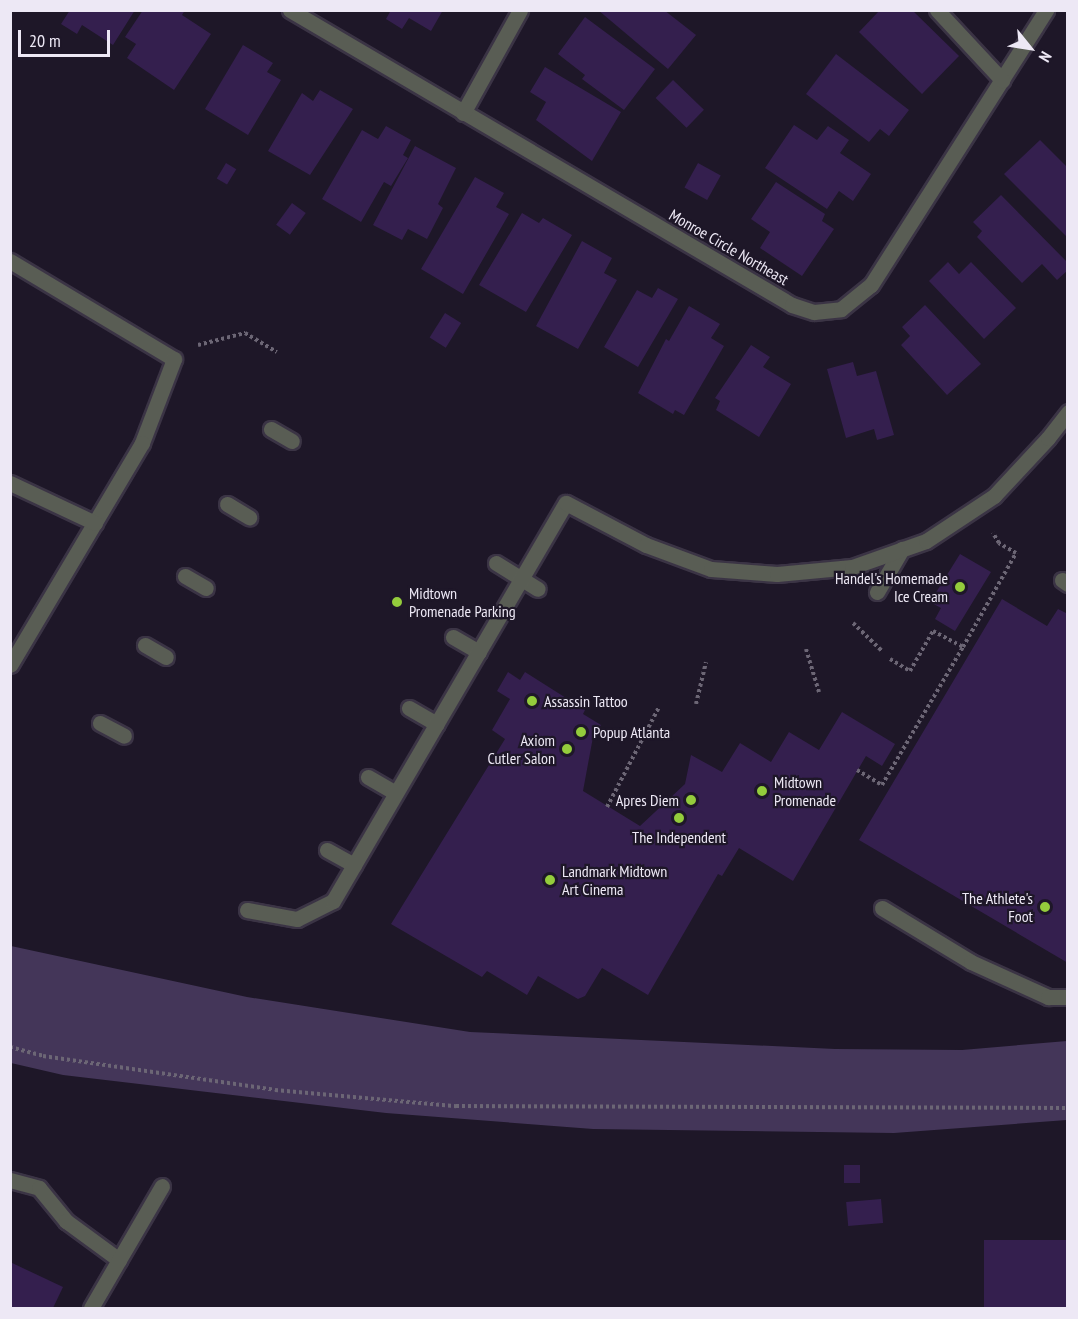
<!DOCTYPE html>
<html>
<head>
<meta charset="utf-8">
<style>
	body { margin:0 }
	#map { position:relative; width:1078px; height:1319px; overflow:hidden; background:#1e1728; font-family:"PT Sans Narrow",sans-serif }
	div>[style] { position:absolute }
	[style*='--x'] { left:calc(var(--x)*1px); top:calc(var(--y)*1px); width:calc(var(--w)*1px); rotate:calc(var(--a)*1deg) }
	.green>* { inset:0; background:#443659 }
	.building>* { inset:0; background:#341f4e; transform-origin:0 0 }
	.path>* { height:4px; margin-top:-2px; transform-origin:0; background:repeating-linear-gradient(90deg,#6c6675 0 3px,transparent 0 6px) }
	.roads { filter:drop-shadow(2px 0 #3b3445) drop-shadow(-2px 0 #3b3445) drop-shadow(0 2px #3b3445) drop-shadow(0 -2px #3b3445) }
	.minor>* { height:15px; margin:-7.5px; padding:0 7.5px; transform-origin:7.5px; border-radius:7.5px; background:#595d54 }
	.dots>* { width:16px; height:16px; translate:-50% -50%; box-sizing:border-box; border:3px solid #1e1728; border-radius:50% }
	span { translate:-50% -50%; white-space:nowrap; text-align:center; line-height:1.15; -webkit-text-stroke:4.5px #1e1728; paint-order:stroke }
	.street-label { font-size:16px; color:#ede8f5 }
	.poi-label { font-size:16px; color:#ede8f5 }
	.right { translate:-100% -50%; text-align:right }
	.left { translate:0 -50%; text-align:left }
	.frame { position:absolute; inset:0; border:12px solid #ede8f5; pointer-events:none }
	.north { position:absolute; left:1000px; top:18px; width:60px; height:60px; -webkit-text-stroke:4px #1e1728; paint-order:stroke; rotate:120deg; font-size:16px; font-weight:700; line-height:24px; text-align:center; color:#ede8f5 }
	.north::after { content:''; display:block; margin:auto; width:21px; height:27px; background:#ede8f5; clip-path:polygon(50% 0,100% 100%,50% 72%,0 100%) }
	.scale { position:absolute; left:18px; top:30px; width:92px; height:27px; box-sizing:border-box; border:3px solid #ede8f5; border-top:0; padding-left:8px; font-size:18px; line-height:21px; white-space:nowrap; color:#ede8f5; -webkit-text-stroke:4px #1e1728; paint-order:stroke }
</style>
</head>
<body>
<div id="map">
	<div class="green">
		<i style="clip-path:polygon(11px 946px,247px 997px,470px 1032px,835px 1049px,962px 1050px,1067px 1041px,1067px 1120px,894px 1133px,593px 1129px,386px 1113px,63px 1075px,11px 1063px)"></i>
	</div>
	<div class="building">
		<i style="clip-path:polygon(70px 10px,135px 10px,113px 45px,82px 25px,77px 34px,61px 24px)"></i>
		<i style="clip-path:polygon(143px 10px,185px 10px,182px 15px,211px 34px,174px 90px,127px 58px,136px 44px,125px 37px)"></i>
		<i style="clip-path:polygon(391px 10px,443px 10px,431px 31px,409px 18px,402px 29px,386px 19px)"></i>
		<i style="clip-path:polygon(598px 10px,664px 10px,696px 35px,668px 69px)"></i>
		<i style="clip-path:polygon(880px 10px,912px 10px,959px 56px,922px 94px,859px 32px)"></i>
		<i style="clip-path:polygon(585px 17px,655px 69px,624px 110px,582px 79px,585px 75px,558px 54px)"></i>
		<i style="clip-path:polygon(243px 45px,273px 63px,267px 72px,281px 80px,248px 135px,205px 109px)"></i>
		<i style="clip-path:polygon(836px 54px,909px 110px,889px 136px,880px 129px,869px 142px,806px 94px)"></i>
		<i style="clip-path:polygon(545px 67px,621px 112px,592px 161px,536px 120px,546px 102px,530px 92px)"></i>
		<i style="left:673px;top:80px;width:43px;height:25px;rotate:44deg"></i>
		<i style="clip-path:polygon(320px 90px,353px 109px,310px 175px,268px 151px,302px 93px,313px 101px)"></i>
		<i style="clip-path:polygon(794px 125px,817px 140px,828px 126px,849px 140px,840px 153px,871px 174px,853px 201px,839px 191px,827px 209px,765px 168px)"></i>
		<i style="clip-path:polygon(386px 126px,411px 140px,403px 155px,408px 158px,391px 186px,384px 182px,361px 222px,322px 199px,362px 130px,378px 139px)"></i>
		<i style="clip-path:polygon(1040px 140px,1068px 168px,1068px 238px,1004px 174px)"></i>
		<i style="clip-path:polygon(415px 146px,456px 168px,438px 204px,443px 208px,427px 239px,408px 229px,402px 240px,373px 225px)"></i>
		<i style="left:226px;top:163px;width:12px;height:18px;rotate:31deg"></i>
		<i style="left:698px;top:163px;width:26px;height:28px;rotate:29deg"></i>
		<i style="clip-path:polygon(475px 177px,504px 193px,496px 207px,509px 214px,463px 294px,421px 269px)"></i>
		<i style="clip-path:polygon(776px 182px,825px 214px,822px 221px,834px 229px,802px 276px,760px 248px,770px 232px,751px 219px)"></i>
		<i style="clip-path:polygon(1001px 195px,1068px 263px,1068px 270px,1057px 280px,1042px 264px,1022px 283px,977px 237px,982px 231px,973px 222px)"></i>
		<i style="left:292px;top:203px;width:17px;height:27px;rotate:36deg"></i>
		<i style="clip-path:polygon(522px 213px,539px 223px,543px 218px,572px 235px,526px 312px,479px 285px)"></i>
		<i style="clip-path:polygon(582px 241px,612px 258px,604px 273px,617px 280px,578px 349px,536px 326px)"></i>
		<i style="clip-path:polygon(948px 262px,959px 274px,971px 262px,1016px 308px,984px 339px,929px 281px)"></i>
		<i style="clip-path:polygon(658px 288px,678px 299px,638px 367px,604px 347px,637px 290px,652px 298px)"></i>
		<i style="clip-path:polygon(925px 305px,981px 364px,947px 395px,901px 345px,910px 336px,902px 327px)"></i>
		<i style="clip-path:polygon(689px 306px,720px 324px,711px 338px,724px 346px,684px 415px,675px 410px,673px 414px,638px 393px,666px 339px,669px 341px)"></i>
		<i style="left:445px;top:313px;width:19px;height:29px;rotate:32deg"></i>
		<i style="clip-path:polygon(751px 345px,770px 357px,763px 367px,791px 384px,759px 437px,716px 410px,720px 401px,715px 398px)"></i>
		<i style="clip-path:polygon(853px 362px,857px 376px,876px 371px,894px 435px,877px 440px,874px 429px,846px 438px,827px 369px)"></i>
		<i style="clip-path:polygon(960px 554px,991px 572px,955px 631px,935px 619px,941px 608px,930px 602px)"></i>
		<i style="clip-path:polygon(1002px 599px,1047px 626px,1058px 609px,1068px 614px,1068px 963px,859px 840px)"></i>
		<i style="clip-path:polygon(508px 672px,520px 680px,525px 672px,585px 710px,583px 714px,601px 725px,593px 737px,583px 791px,640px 826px,685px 784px,691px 755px,722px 772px,740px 743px,771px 762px,789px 732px,819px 750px,842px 712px,895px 744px,882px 766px,866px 756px,793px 881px,739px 848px,722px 876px,718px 874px,648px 995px,602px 968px,585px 996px,578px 999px,538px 976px,527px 995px,487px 971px,482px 977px,391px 924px,505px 739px,492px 730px,510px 699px,497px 691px)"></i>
		<i style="left:844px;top:1165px;width:16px;height:18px"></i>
		<i style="left:881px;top:1199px;width:24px;height:35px;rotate:85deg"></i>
		<i style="left:1068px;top:1240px;width:68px;height:84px;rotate:90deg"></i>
		<i style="clip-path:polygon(10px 1262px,63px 1287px,53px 1308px,10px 1308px)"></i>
	</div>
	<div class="path">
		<i style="--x:198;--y:345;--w:49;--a:-14.3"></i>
		<i style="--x:245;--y:333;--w:37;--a:31"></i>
		<i style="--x:853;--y:623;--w:40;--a:44"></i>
		<i style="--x:806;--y:649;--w:45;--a:73.2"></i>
		<i style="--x:890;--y:659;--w:23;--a:31"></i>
		<i style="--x:910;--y:671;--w:46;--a:-60.1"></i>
		<i style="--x:933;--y:631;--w:34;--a:28"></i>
		<i style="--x:696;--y:704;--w:43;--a:-76.6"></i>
		<i style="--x:857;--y:770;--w:29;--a:31"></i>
		<i style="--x:882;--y:785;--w:160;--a:-59.6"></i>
		<i style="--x:963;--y:647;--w:108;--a:-60.6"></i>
		<i style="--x:1016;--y:553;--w:20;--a:-150"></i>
		<i style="--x:999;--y:543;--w:12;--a:-121"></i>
		<i style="--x:607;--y:807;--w:113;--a:-62.5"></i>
		<i style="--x:10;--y:1047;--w:34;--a:15"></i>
		<i style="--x:43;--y:1056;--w:234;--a:8.3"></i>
		<i style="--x:275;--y:1090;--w:182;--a:5.1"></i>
		<i style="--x:456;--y:1106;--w:612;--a:0.19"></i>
	</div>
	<div class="roads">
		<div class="minor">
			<i style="--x:290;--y:10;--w:582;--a:30.44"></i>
			<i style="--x:792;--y:305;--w:23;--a:18"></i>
			<i style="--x:814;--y:312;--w:27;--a:-6"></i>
			<i style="--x:841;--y:309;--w:38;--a:-39"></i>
			<i style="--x:871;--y:285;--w:326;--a:-57.5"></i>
			<i style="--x:937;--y:10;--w:96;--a:47.1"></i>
			<i style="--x:463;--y:113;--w:118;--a:-61"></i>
			<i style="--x:10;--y:261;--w:191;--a:30.9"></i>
			<i style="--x:174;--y:359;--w:90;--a:110.9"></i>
			<i style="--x:142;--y:443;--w:258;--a:120.7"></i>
			<i style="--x:271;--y:429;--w:24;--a:30"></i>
			<i style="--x:10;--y:483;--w:94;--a:25.2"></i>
			<i style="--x:227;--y:504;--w:26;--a:31"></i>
			<i style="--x:496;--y:563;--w:49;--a:31.8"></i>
			<i style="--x:185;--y:576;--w:24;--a:30"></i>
			<i style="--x:1062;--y:580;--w:7;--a:34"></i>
			<i style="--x:877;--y:592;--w:50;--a:-59.8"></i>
			<i style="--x:453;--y:637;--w:30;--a:30"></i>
			<i style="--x:145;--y:645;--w:24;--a:30"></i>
			<i style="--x:409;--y:708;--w:32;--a:30"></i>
			<i style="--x:100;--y:723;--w:27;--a:28"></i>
			<i style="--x:368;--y:777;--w:32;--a:30"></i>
			<i style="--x:327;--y:850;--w:31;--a:29"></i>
			<i style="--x:882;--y:908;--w:104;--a:31.2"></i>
			<i style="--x:971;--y:962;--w:85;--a:24.4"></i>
			<i style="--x:1048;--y:997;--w:20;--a:0"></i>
			<i style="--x:247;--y:910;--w:51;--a:10.2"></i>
			<i style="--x:297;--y:919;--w:40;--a:-26.6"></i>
			<i style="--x:333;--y:901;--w:461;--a:-59.7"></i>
			<i style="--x:566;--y:503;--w:90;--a:27.7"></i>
			<i style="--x:646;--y:545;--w:69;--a:20.3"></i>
			<i style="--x:711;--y:569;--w:66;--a:4.3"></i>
			<i style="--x:777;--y:574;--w:75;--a:-5.3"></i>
			<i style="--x:852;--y:567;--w:78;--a:-19.4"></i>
			<i style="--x:926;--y:541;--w:82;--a:-33.5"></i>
			<i style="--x:994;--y:496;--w:79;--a:-47"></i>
			<i style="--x:1048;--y:438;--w:33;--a:-52"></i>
			<i style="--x:10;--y:1180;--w:30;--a:15"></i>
			<i style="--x:39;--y:1188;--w:43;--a:50.7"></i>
			<i style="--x:66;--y:1221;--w:66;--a:36.3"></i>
			<i style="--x:91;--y:1308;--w:141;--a:-59.8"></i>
		</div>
	</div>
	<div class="dots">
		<i style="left:960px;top:587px;background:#94cc3c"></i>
		<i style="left:397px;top:602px;background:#94cc3c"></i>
		<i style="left:532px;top:701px;background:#94cc3c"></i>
		<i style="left:581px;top:732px;background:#94cc3c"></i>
		<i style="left:567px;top:749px;background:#94cc3c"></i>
		<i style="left:762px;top:791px;background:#94cc3c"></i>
		<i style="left:691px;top:800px;background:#94cc3c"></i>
		<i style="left:679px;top:818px;background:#94cc3c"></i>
		<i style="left:550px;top:880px;background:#94cc3c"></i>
		<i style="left:1045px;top:907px;background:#94cc3c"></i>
	</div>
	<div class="street-label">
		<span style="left:729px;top:247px;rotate:30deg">Monroe Circle Northeast</span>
	</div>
	<div class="poi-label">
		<span class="right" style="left:948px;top:587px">Handel's Homemade<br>Ice Cream</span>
		<span class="left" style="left:409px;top:602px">Midtown<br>Promenade Parking</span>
		<span class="left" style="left:544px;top:701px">Assassin Tattoo</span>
		<span class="left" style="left:593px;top:732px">Popup Atlanta</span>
		<span class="right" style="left:555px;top:749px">Axiom<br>Cutler Salon</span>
		<span class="left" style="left:774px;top:791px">Midtown<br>Promenade</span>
		<span class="right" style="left:679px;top:800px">Apres Diem</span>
		<span style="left:679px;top:837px">The Independent</span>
		<span class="left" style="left:562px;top:880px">Landmark Midtown<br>Art Cinema</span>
		<span class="right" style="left:1033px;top:907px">The Athlete's<br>Foot</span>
	</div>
	<div class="frame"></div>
	<div class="north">N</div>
	<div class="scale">20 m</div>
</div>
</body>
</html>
